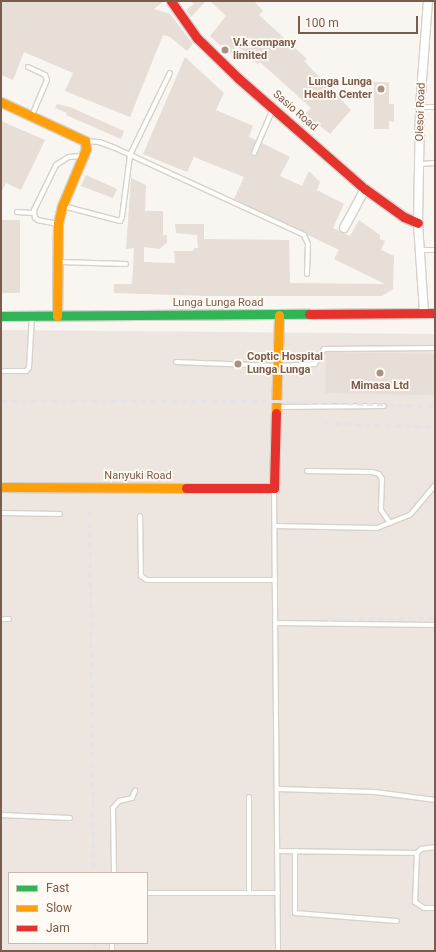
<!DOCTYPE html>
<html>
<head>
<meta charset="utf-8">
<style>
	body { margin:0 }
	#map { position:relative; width:436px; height:952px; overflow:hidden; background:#f9f5f0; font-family:Roboto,sans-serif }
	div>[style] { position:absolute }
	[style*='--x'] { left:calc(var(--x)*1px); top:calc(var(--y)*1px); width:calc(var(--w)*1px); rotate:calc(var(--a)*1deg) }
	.industrial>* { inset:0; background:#ede5e0 }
	.building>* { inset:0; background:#e6ded7; transform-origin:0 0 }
	.roads { filter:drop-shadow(1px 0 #d7d1cb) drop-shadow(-1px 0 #d7d1cb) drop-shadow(0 1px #d7d1cb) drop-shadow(0 -1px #d7d1cb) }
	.lane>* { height:4px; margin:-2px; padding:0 2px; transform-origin:2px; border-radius:2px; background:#fefefd }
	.street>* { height:8px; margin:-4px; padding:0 4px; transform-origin:4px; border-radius:4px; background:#fefefd }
	.fast>* { height:9px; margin:-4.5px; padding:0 4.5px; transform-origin:4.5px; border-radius:4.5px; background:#30b455 }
	.slow>* { height:9px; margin:-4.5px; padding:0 4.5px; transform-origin:4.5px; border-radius:4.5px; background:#ff9f0a }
	.jam>* { height:9px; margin:-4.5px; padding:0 4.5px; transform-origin:4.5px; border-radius:4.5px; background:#e5322d }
	.rail>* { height:2.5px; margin-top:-1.25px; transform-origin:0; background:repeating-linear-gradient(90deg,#e6e3e7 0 6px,transparent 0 10px) }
	.dots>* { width:11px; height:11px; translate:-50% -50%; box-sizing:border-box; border:2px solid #fffaf3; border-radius:50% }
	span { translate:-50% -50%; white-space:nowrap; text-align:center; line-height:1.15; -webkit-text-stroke:3.5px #fffaf3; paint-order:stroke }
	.poi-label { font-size:11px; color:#7a5c4d; font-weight:700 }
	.left { translate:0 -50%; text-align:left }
	.right { translate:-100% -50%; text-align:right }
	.street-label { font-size:11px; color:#7a5c4d }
	.frame { position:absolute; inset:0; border:2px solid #7a5c4d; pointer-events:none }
	.legend { position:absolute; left:8px; top:872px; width:140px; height:72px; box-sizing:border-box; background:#fffaf3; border:1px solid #cabbb1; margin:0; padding:5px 7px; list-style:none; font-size:12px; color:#7a5c4d }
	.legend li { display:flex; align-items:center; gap:8px; height:20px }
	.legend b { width:20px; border:1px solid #cabbb1 }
	.scale { position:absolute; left:298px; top:16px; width:120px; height:18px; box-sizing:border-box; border:2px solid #7a5c4d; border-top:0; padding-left:5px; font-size:12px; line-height:14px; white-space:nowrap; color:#7a5c4d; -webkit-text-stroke:3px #fffaf3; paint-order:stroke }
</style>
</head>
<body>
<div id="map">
	<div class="industrial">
		<i style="clip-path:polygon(evenodd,1px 330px,435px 334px,435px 951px,1px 951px,1px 330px,9px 873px,147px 873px,147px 943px,9px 943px,9px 873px)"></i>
	</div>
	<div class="building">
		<i style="clip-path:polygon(1px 1px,164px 1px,154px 9px,170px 14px,193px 44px,187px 51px,170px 37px,163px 35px,130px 117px,65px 91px,73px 73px,24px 52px,13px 80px,1px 75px)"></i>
		<i style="clip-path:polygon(191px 1px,206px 1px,191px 17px,186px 10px,194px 4px)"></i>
		<i style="clip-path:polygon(210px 1px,254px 1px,263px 11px,259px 15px,307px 59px,304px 61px,351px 110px,330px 134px,305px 114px,311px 108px,260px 62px,258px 64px,237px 46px,230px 54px,210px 36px,226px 16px)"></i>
		<i style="clip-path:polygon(185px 57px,224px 93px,216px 110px,253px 126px,249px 137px,256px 140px,251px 155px,256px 156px,262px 143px,290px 157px,280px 176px,302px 186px,309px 171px,320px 182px,317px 190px,344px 204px,333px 228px,350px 236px,359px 220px,380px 235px,380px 239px,385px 241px,381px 250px,394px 256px,393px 289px,382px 296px,207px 296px,114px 293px,114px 284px,132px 284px,134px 248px,126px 249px,131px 178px,146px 185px,145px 211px,163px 211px,163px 235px,167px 235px,167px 243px,159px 249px,144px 247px,144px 262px,175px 263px,174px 251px,193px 251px,194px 248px,198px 248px,197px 235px,176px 233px,175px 224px,204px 224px,204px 239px,289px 240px,290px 283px,385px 284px,334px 259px,339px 250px,234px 199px,244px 177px,194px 157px,187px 172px,143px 154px)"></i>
		<i style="clip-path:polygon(374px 82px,389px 82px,389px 104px,394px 104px,394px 122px,389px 121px,389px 129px,374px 129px)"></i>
		<i style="clip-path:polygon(57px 104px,70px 107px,124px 131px,121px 139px,66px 115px,67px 113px,55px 108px)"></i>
		<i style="clip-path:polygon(1px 121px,45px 140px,21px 190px,6px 183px,1px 192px)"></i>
		<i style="clip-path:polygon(86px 175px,117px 189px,113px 198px,81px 186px)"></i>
		<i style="left:1px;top:220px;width:19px;height:73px"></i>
		<i style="left:326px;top:352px;width:109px;height:41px;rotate:1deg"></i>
	</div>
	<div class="roads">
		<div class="lane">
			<i style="--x:28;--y:67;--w:19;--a:25"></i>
			<i style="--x:45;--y:75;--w:5;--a:68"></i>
			<i style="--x:47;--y:80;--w:38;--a:113"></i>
			<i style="--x:420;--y:107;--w:15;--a:0"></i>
			<i style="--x:85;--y:141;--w:14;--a:4"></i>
			<i style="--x:99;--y:142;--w:15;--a:20"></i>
			<i style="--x:113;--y:147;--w:210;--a:24.7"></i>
			<i style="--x:304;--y:235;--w:10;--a:66"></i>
			<i style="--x:308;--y:244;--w:30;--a:92"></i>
			<i style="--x:254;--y:153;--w:46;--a:-66.8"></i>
			<i style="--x:420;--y:164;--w:15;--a:-4"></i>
			<i style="--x:63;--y:206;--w:59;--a:14.7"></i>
			<i style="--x:120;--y:221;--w:4;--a:-63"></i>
			<i style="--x:122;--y:217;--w:63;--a:-82.6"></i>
			<i style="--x:130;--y:155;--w:91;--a:-64"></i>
			<i style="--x:17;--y:212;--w:17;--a:3"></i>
			<i style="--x:58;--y:224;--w:20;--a:-169"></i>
			<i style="--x:38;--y:220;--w:4;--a:-146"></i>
			<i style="--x:35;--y:218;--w:8;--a:-97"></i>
			<i style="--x:34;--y:210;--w:50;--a:-63.9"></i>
			<i style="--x:56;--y:165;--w:15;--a:-32"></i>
			<i style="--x:69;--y:157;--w:12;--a:-5"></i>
			<i style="--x:421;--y:250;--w:14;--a:0"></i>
			<i style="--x:59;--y:262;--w:67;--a:1.7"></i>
			<i style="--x:176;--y:362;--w:102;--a:2.2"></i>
			<i style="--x:278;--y:366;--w:37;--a:-3"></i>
			<i style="--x:315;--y:364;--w:17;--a:-59"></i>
			<i style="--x:324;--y:349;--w:111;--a:-0.5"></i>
			<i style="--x:1;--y:371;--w:25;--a:0"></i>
			<i style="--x:26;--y:371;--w:4;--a:-45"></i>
			<i style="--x:29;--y:368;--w:52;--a:-86.7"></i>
			<i style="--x:277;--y:407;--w:107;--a:-0.5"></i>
			<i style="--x:307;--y:471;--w:65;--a:0.9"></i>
			<i style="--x:372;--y:472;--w:7;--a:16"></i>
			<i style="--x:379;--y:474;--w:6;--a:59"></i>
			<i style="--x:382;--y:479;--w:31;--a:92"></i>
			<i style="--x:381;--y:510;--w:16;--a:55"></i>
			<i style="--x:274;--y:489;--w:462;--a:89.5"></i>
			<i style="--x:1;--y:513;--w:59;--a:1"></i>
			<i style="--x:140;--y:516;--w:60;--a:89"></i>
			<i style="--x:141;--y:576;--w:7;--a:34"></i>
			<i style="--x:147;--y:580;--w:128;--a:0"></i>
			<i style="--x:275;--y:526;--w:102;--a:1.1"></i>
			<i style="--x:377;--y:528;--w:35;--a:-22"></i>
			<i style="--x:410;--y:515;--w:39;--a:-50"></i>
			<i style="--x:1;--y:619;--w:8;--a:0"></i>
			<i style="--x:276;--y:623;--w:159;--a:0.7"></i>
			<i style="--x:277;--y:789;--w:98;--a:1.8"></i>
			<i style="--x:375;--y:792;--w:61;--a:7.6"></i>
			<i style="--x:1;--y:815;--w:69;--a:2.5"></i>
			<i style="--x:435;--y:847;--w:14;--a:172"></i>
			<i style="--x:421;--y:849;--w:6;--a:135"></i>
			<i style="--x:417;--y:853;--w:49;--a:92.3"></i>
			<i style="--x:415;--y:902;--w:11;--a:34"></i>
			<i style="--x:424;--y:908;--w:11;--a:0"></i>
			<i style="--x:277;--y:851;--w:140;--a:0.8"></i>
			<i style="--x:295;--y:851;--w:62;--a:90"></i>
			<i style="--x:295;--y:913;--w:102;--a:4.5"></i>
			<i style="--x:114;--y:873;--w:65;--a:-90.9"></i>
			<i style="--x:113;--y:808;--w:9;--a:-49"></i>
			<i style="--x:119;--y:801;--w:13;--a:-13"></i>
			<i style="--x:132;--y:798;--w:8;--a:-67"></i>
			<i style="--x:147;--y:893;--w:131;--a:0"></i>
			<i style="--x:249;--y:893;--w:96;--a:-90"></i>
			<i style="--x:112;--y:951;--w:8;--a:-90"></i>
		</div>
		<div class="street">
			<i style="--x:344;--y:228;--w:44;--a:-61.7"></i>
			<i style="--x:424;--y:312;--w:89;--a:-93.9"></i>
			<i style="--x:418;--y:223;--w:116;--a:-89"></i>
			<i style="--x:420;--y:107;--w:106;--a:-85.7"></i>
		</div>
		<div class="fast">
			<i style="--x:1;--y:316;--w:308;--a:-0.4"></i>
		</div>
		<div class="slow">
			<i style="--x:1;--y:102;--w:93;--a:24.9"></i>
			<i style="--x:85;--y:141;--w:8;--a:83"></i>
			<i style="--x:86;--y:149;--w:62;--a:112.8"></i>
			<i style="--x:62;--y:206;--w:18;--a:103"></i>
			<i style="--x:58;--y:224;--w:92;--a:90.6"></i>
			<i style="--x:276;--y:413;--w:98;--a:-88.2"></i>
			<i style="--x:1;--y:487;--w:185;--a:0.3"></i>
		</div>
		<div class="jam">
			<i style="--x:171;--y:1;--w:45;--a:54.9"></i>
			<i style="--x:197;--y:38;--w:57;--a:44.3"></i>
			<i style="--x:238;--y:78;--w:169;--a:41.2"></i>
			<i style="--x:365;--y:189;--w:48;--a:35.7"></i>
			<i style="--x:404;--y:217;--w:15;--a:23"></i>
			<i style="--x:309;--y:314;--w:126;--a:-0.5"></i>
			<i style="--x:186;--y:488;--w:88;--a:0"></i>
			<i style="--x:274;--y:488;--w:75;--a:-88.5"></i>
		</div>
	</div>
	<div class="rail">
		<i style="--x:1;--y:400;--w:276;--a:0.2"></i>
		<i style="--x:277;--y:401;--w:158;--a:1.8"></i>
		<i style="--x:325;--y:423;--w:110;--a:2.1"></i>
		<i style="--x:90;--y:512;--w:361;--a:89.4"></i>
		<i style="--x:328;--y:619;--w:107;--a:-0.5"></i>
		<i style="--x:95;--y:943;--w:8;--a:90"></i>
	</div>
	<div class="dots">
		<i style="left:225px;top:50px;background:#a69286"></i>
		<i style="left:381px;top:89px;background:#a69286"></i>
		<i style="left:238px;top:364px;background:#a69286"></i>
		<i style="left:380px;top:373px;background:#a69286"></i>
	</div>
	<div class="poi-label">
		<span class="left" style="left:233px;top:50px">V.k company<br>limited</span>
		<span class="right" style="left:372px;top:89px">Lunga Lunga<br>Health Center</span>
		<span class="left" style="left:247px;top:364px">Coptic Hospital<br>Lunga Lunga</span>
		<span style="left:380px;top:386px">Mimasa Ltd</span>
	</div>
	<div class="street-label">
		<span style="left:295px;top:111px;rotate:41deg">Sasio Road</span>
		<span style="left:421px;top:112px;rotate:-88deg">Olesoi Road</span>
		<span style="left:218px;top:303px">Lunga Lunga Road</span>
		<span style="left:138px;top:476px">Nanyuki Road</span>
	</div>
	<div class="frame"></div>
	<ul class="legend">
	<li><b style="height:5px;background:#30b455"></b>Fast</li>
	<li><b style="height:5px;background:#ff9f0a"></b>Slow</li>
	<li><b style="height:5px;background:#e5322d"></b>Jam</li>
	</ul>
	<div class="scale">100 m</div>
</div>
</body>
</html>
